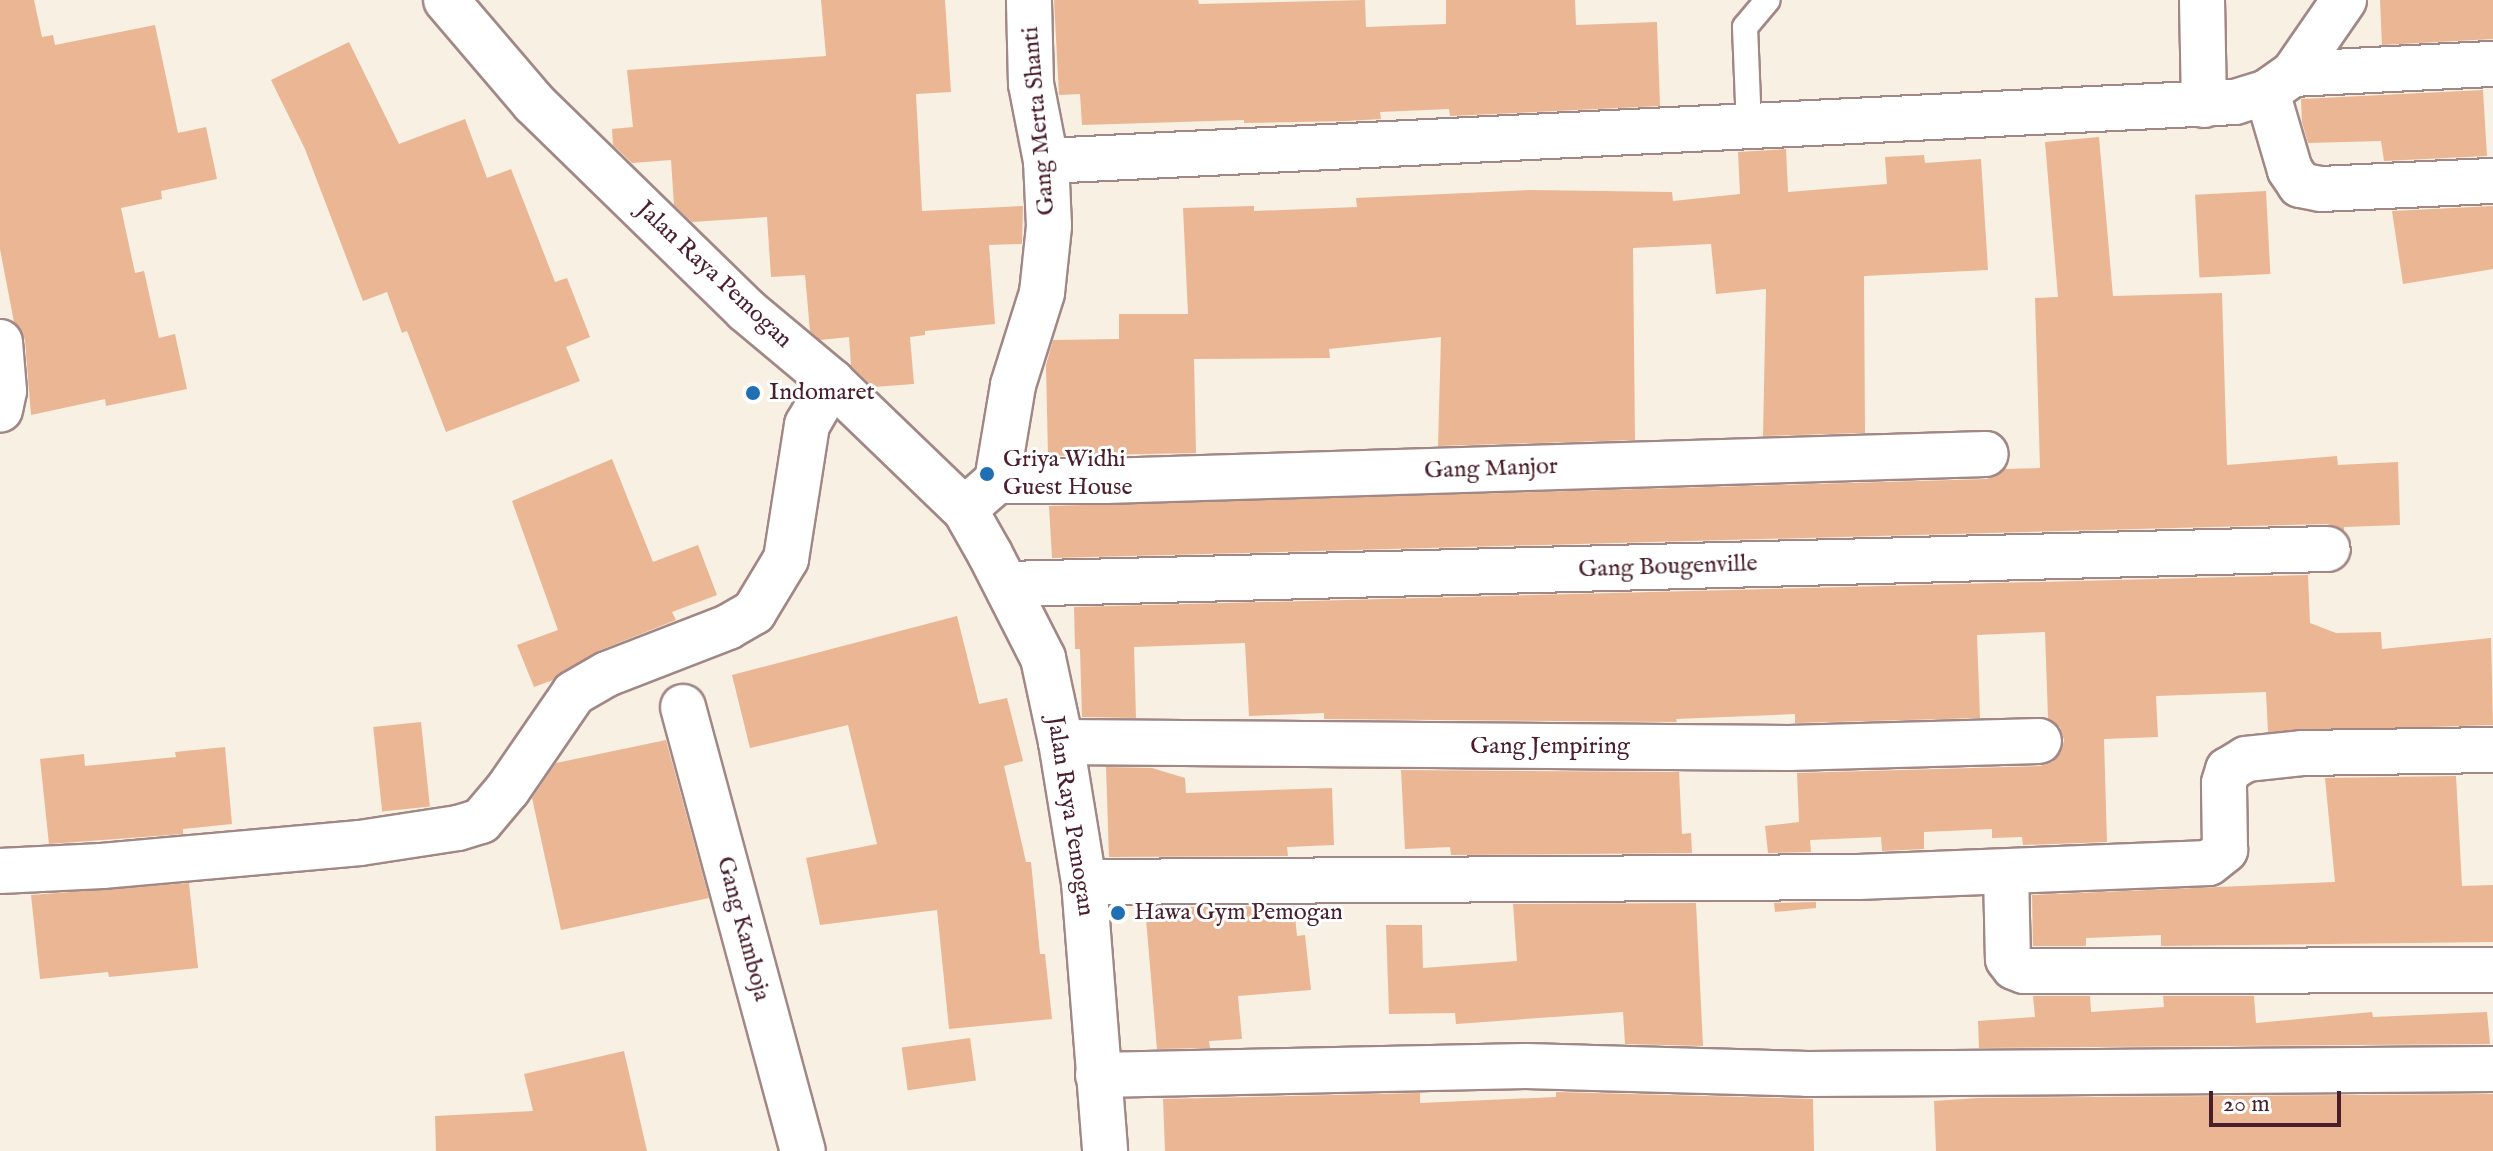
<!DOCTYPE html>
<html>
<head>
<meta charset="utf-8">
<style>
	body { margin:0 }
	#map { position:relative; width:2493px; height:1151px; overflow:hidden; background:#f8f0e2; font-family:"IM FELL English",serif }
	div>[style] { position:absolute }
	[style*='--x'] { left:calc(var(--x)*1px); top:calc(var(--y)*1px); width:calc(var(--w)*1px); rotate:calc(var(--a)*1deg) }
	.building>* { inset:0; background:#ebb693; transform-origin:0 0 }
	.roads { filter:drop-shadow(2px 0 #a18886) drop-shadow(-2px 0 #a18886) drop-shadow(0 2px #a18886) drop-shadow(0 -2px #a18886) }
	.service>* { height:24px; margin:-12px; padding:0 12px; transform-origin:12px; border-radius:12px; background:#fff }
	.minor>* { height:44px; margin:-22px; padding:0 22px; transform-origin:22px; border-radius:22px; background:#fff }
	.tertiary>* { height:44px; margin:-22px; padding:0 22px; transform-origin:22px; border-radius:22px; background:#fff }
	.dots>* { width:22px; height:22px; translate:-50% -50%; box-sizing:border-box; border:4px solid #fff; border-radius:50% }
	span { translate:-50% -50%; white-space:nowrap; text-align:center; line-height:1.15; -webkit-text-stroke:6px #fff; paint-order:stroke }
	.street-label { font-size:24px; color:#4a1f2b }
	.poi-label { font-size:24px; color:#4a1f2b }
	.left { translate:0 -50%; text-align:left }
	.scale { position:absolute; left:2209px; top:1091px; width:132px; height:36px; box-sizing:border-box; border:4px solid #4a1f2b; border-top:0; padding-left:10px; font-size:24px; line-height:28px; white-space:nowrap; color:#4a1f2b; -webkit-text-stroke:6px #fff; paint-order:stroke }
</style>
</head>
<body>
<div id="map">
	<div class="building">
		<i style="clip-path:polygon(0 0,34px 0,42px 37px,53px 35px,55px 45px,155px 25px,178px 133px,206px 127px,217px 179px,161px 191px,162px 199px,121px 208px,135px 273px,144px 271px,159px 338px,175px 334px,187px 389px,106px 406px,105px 399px,31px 415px,25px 340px,14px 322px,0 249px)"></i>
		<i style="clip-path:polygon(821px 0,945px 0,951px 92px,916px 94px,922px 211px,1023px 206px,1022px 244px,989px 245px,995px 324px,925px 331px,925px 335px,910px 337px,914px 384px,873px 387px,851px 366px,849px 337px,820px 340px,810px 331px,805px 275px,771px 277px,767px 217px,692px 222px,674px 205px,671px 160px,632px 163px,613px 145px,612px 129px,633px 127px,627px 70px,826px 56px)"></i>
		<i style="clip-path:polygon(1054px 0,1198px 0,1199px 4px,1365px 0,1366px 27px,1446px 24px,1446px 0,1575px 0,1576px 25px,1657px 22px,1660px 106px,1450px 116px,1449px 109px,1380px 112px,1381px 119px,1346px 121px,1244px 123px,1244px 120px,1082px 125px,1080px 94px,1059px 95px)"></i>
		<i style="clip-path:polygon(2380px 0,2493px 0,2493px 39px,2382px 45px)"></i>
		<i style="clip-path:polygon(349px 42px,399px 144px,465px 119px,487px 178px,511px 169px,555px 282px,567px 278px,590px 337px,566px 347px,580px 381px,446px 432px,407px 331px,402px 333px,387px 292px,363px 301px,305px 149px,271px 80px)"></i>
		<i style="clip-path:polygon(2483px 90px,2487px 156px,2384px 161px,2381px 141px,2308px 143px,2302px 122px,2301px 99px)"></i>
		<i style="clip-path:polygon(2099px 137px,2113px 296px,2222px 293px,2227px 465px,2337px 456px,2338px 465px,2398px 462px,2400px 525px,2344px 527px,2344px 531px,2327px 524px,1052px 558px,1049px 506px,1987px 479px,2005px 469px,2040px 468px,2035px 298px,2058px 297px,2045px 142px)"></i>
		<i style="clip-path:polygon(1786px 149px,1788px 192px,1887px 184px,1885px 157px,1924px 155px,1925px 163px,1981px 159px,1988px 270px,1864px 276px,1865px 433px,1763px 436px,1766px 289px,1716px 294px,1711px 244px,1633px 248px,1635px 440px,1438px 446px,1441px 337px,1329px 349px,1330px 358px,1194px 359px,1196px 453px,1048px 456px,1046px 365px,1053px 340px,1119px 339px,1119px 314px,1188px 314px,1183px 208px,1254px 206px,1254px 211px,1357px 207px,1356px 198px,1530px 190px,1672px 192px,1673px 201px,1740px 194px,1738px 152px)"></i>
		<i style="left:2266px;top:191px;width:83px;height:71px;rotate:87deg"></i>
		<i style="clip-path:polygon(2493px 206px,2493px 269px,2403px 284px,2392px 211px)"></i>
		<i style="clip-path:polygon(612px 459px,653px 562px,698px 545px,717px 595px,672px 612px,676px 620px,598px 651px,553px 680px,534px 687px,517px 645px,558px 630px,512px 501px)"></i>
		<i style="clip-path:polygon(2308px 575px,2310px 623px,2336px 633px,2381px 632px,2382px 649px,2491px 638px,2493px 725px,2268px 732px,2266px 692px,2156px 696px,2158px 737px,2104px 739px,2107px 842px,2023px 845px,2022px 837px,1992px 838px,1992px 829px,1924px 832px,1924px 849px,1882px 851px,1881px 837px,1810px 840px,1811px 852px,1768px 853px,1765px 826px,1799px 822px,1797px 773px,2040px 766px,2053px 762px,2061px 752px,2064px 740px,2060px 727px,2048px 718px,2045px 632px,1977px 635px,1980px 718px,1795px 723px,1795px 714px,1676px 719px,1677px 722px,1324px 719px,1324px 713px,1249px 716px,1245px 643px,1134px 647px,1136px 718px,1082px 717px,1080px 649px,1075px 649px,1074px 607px)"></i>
		<i style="clip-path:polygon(957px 616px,979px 704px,1007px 698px,1023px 761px,1004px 766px,1026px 862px,1031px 862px,1040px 954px,1045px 954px,1052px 1019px,949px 1029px,937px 910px,820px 925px,806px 858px,877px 844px,848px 725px,750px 748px,732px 675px)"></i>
		<i style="left:421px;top:722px;width:85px;height:48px;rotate:84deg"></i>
		<i style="clip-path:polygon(666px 740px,709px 898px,561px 930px,532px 798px,556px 763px)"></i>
		<i style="clip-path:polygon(225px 747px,232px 824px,183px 829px,183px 834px,49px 844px,40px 759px,84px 754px,85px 766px,176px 757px,175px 752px)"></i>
		<i style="clip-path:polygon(1106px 767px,1152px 768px,1185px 778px,1186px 793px,1332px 788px,1334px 845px,1287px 847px,1288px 856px,1109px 857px)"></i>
		<i style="clip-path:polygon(1401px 770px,1679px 772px,1682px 834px,1691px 833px,1692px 853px,1451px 855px,1450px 847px,1405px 849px)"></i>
		<i style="clip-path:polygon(2456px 776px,2462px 886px,2493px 885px,2493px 942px,2161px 946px,2161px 935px,2086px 938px,2086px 946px,2033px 946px,2032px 895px,2335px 882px,2325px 778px)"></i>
		<i style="clip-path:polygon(189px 883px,198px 968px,109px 977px,108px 972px,40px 979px,31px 895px)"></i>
		<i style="clip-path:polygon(1816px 902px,1816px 908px,1775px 912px,1774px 903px)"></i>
		<i style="clip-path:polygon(1696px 903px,1703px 1046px,1625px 1044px,1623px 1012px,1456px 1024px,1455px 1013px,1389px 1014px,1386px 925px,1422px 925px,1423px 968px,1517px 961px,1513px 904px)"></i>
		<i style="clip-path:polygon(1294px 906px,1297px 936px,1305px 935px,1311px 990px,1238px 996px,1242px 1039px,1209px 1041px,1210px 1048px,1157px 1049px,1145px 907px)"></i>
		<i style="clip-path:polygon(2033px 996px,2090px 996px,2091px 1012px,2164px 1007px,2163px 996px,2254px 996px,2256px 1023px,2372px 1012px,2373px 1017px,2487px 1012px,2490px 1044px,1979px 1048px,1978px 1021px,2035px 1017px)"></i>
		<i style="left:970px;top:1038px;width:43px;height:69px;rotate:82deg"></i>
		<i style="clip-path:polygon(624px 1051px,647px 1151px,436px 1151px,435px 1116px,533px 1111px,524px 1074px)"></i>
		<i style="clip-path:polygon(1556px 1092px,1813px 1099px,1814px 1151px,1165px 1151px,1163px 1099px,1420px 1093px,1420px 1103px,1556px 1097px)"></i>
		<i style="clip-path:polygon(2493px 1094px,2493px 1151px,1936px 1151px,1934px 1101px,1978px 1098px)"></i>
	</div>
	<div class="roads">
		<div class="service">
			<i style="--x:1749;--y:127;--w:100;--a:-92.3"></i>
			<i style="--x:1745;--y:27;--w:35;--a:-50"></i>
		</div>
		<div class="minor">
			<i style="--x:2202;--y:0;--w:105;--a:88.9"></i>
			<i style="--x:2293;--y:74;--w:200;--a:-2.9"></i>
			<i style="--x:2267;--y:92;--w:81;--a:73.6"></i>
			<i style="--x:2290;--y:170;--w:18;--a:56"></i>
			<i style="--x:2300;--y:185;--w:21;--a:11"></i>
			<i style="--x:2321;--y:189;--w:172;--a:-2.7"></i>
			<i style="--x:1046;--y:161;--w:1190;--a:-2.84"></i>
			<i style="--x:2235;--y:102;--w:34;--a:-17"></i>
			<i style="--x:2267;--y:92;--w:32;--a:-35"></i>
			<i style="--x:2293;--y:74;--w:90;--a:-55.4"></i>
			<i style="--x:0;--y:342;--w:49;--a:85.3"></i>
			<i style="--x:4;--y:391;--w:19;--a:102"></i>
			<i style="--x:997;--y:481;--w:108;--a:0"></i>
			<i style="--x:1105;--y:481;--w:881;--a:-1.76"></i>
			<i style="--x:975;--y:500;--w:29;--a:-41"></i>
			<i style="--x:997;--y:481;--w:97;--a:-80.5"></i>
			<i style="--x:1013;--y:385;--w:96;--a:-72.5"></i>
			<i style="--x:1042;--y:293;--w:67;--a:-84"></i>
			<i style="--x:1049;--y:226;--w:65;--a:-92.6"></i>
			<i style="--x:1046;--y:161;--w:78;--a:-101"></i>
			<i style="--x:1031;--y:84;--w:84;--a:-91.4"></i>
			<i style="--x:1008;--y:584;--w:1320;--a:-1.52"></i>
			<i style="--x:683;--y:707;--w:460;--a:74.9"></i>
			<i style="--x:1061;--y:742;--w:728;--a:0.47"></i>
			<i style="--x:1789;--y:748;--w:250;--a:-1.6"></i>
			<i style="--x:0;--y:871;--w:102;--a:-2.8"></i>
			<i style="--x:102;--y:866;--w:259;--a:-5.1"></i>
			<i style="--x:360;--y:843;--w:99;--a:-8.7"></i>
			<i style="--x:458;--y:828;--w:24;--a:-17"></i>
			<i style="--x:481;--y:821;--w:42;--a:-49.8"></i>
			<i style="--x:508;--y:789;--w:116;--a:-55.5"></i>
			<i style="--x:574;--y:693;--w:38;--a:-30"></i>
			<i style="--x:607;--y:674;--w:130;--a:-21.2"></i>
			<i style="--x:728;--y:627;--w:30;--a:-30"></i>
			<i style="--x:754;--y:612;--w:62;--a:-58.9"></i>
			<i style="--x:786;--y:559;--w:136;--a:-81.1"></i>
			<i style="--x:807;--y:425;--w:50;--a:-59.8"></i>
			<i style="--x:2006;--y:873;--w:86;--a:88.7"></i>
			<i style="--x:2008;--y:959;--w:10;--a:53"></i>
			<i style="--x:2014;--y:967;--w:11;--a:22"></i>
			<i style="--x:2024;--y:971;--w:469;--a:-0.1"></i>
			<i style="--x:1084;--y:882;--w:774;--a:-0.37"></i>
			<i style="--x:1858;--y:877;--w:351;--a:-2.3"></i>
			<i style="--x:2209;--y:863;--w:21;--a:-39"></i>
			<i style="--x:2225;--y:850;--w:67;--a:-90.9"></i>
			<i style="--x:2224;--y:783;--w:14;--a:-73"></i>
			<i style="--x:2228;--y:770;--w:21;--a:-31"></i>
			<i style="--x:2246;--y:759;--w:56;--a:-6.1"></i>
			<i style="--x:2302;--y:753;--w:191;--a:-0.9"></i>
			<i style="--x:1098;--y:1075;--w:428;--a:-1.2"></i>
			<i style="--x:1526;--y:1066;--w:282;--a:1.6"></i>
			<i style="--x:1808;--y:1074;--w:685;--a:-0.42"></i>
		</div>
		<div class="tertiary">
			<i style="--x:446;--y:0;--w:135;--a:49.5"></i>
			<i style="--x:534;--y:103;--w:296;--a:44.3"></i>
			<i style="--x:746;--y:310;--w:112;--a:39.9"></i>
			<i style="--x:832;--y:382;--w:185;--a:43.9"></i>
			<i style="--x:965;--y:510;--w:51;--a:60.4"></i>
			<i style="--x:990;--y:554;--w:117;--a:63"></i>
			<i style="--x:1043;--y:658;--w:86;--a:77.9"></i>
			<i style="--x:1061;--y:742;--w:142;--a:80.7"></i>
			<i style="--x:1084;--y:882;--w:270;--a:85.5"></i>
		</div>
	</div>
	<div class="dots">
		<i style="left:753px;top:393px;background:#1f6fb2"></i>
		<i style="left:987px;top:474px;background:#1f6fb2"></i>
		<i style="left:1118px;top:913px;background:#1f6fb2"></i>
	</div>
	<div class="street-label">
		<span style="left:1039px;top:121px;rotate:-95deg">Gang Merta Shanti</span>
		<span style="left:714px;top:275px;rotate:43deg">Jalan Raya Pemogan</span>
		<span style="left:1491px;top:469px;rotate:-2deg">Gang Manjor</span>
		<span style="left:1668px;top:567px;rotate:-2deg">Gang Bougenville</span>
		<span style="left:1550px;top:747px">Gang Jempiring</span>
		<span style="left:1070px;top:816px;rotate:81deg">Jalan Raya Pemogan</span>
		<span style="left:743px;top:929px;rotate:75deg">Gang Kamboja</span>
	</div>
	<div class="poi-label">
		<span class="left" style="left:769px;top:393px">Indomaret</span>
		<span class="left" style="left:1003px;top:474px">Griya Widhi<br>Guest House</span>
		<span class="left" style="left:1134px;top:913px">Hawa Gym Pemogan</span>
	</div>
	<div class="scale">20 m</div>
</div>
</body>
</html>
